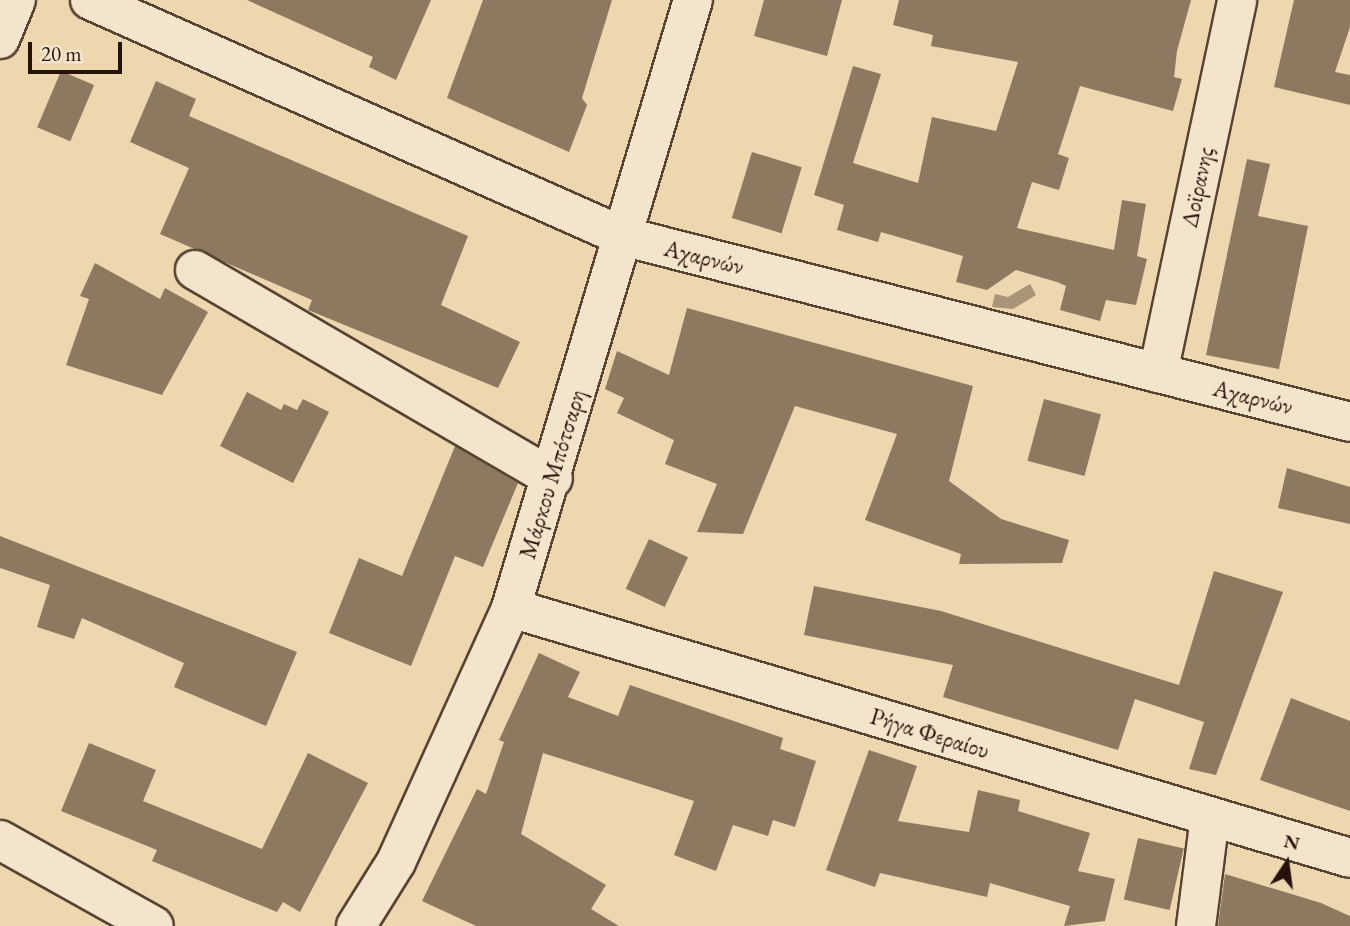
<!DOCTYPE html>
<html>
<head>
<meta charset="utf-8">
<style>
	body { margin:0 }
	#map { position:relative; width:1350px; height:926px; overflow:hidden; background:#edd7af; font-family:"EB Garamond",serif }
	div>[style] { position:absolute }
	[style*='--x'] { left:calc(var(--x)*1px); top:calc(var(--y)*1px); width:calc(var(--w)*1px); rotate:calc(var(--a)*1deg) }
	.water>* { inset:0; background:#a99477 }
	.building>* { inset:0; background:#8d7860; transform-origin:0 0 }
	.roads { filter:drop-shadow(2px 0 #584333) drop-shadow(-2px 0 #584333) drop-shadow(0 2px #584333) drop-shadow(0 -2px #584333) }
	.minor>* { height:38px; margin:-19px; padding:0 19px; transform-origin:19px; border-radius:19px; background:#f3e5cb }
	span { translate:-50% -50%; white-space:nowrap; text-align:center; line-height:1.15; -webkit-text-stroke:5px #f3e5cb; paint-order:stroke }
	.street-label { font-size:24px; color:#26120a }
	.north { position:absolute; left:1252px; top:828px; width:70px; height:70px; -webkit-text-stroke:5px #f3e5cb; paint-order:stroke; rotate:13deg; font-size:19px; font-weight:700; line-height:28px; text-align:center; color:#26120a }
	.north::after { content:''; display:block; margin:auto; width:24px; height:32px; background:#26120a; clip-path:polygon(50% 0,100% 100%,50% 72%,0 100%) }
	.scale { position:absolute; left:28px; top:42px; width:94px; height:32px; box-sizing:border-box; border:4px solid #26120a; border-top:0; padding-left:9px; font-size:21px; line-height:24px; white-space:nowrap; color:#26120a; -webkit-text-stroke:5px #f3e5cb; paint-order:stroke }
</style>
</head>
<body>
<div id="map">
	<div class="water">
		<i style="clip-path:polygon(1030px 284px,1036px 295px,1013px 309px,992px 307px,995px 294px,1008px 297px)"></i>
	</div>
	<div class="building">
		<i style="clip-path:polygon(247px 0,431px 0,396px 80px,369px 67px,373px 57px)"></i>
		<i style="clip-path:polygon(483px 0,612px 0,582px 98px,587px 105px,569px 152px,447px 98px)"></i>
		<i style="clip-path:polygon(764px 0,842px 0,827px 56px,754px 36px)"></i>
		<i style="clip-path:polygon(899px 0,1191px 0,1177px 51px,1174px 77px,1182px 79px,1173px 111px,1080px 86px,1058px 154px,1069px 158px,1059px 190px,1032px 182px,1017px 228px,1114px 250px,1122px 200px,1146px 204px,1137px 256px,1147px 259px,1136px 305px,1106px 300px,1100px 321px,1060px 310px,1066px 286px,1057px 282px,1016px 270px,987px 290px,956px 282px,963px 256px,881px 232px,878px 242px,837px 230px,844px 205px,814px 195px,853px 66px,881px 74px,853px 163px,918px 183px,932px 117px,996px 131px,1018px 62px,931px 46px,933px 35px,893px 25px)"></i>
		<i style="clip-path:polygon(1294px 0,1350px 0,1350px 27px,1335px 72px,1350px 75px,1350px 105px,1274px 87px)"></i>
		<i style="left:61px;top:71px;width:36px;height:61px;rotate:23deg"></i>
		<i style="clip-path:polygon(156px 81px,196px 99px,189px 116px,468px 236px,441px 305px,520px 342px,498px 388px,308px 310px,312px 300px,160px 234px,189px 168px,130px 142px)"></i>
		<i style="left:752px;top:152px;width:52px;height:69px;rotate:17deg"></i>
		<i style="clip-path:polygon(1247px 159px,1270px 164px,1258px 216px,1308px 226px,1279px 369px,1206px 355px)"></i>
		<i style="clip-path:polygon(95px 263px,160px 299px,165px 288px,208px 312px,162px 395px,66px 365px,89px 299px,80px 296px)"></i>
		<i style="clip-path:polygon(687px 308px,973px 386px,949px 481px,1001px 519px,1069px 540px,1062px 563px,959px 564px,961px 554px,865px 520px,897px 434px,795px 406px,743px 534px,697px 532px,717px 484px,665px 464px,674px 440px,617px 413px,624px 398px,605px 389px,617px 351px,669px 375px)"></i>
		<i style="clip-path:polygon(247px 392px,281px 410px,284px 404px,297px 410px,303px 399px,329px 412px,293px 483px,220px 446px)"></i>
		<i style="left:1044px;top:399px;width:59px;height:64px;rotate:15deg"></i>
		<i style="clip-path:polygon(455px 446px,518px 483px,483px 567px,455px 556px,411px 666px,329px 633px,359px 558px,402px 576px)"></i>
		<i style="clip-path:polygon(1287px 468px,1350px 487px,1350px 524px,1278px 508px)"></i>
		<i style="clip-path:polygon(0 536px,297px 652px,266px 726px,174px 687px,184px 663px,82px 618px,74px 639px,37px 627px,50px 585px,0 568px)"></i>
		<i style="left:649px;top:539px;width:43px;height:55px;rotate:25deg"></i>
		<i style="clip-path:polygon(1214px 571px,1283px 592px,1216px 775px,1189px 769px,1204px 722px,1135px 699px,1118px 750px,943px 697px,953px 665px,804px 635px,814px 586px,941px 611px,1179px 685px)"></i>
		<i style="clip-path:polygon(539px 653px,580px 672px,568px 697px,618px 716px,630px 685px,783px 738px,780px 749px,816px 761px,795px 827px,773px 820px,768px 836px,733px 825px,716px 871px,674px 855px,694px 801px,543px 753px,521px 834px,606px 885px,591px 909px,619px 926px,476px 926px,422px 901px,477px 789px,486px 794px,504px 742px,499px 740px)"></i>
		<i style="clip-path:polygon(1291px 698px,1350px 721px,1350px 811px,1260px 780px)"></i>
		<i style="clip-path:polygon(89px 743px,156px 770px,143px 801px,262px 849px,308px 753px,368px 783px,300px 912px,283px 902px,277px 912px,152px 861px,157px 850px,61px 811px)"></i>
		<i style="clip-path:polygon(869px 750px,917px 766px,898px 821px,969px 832px,978px 790px,1020px 800px,1018px 811px,1090px 833px,1078px 871px,1115px 879px,1105px 921px,1064px 926px,1070px 906px,990px 883px,987px 897px,880px 873px,875px 887px,826px 870px)"></i>
		<i style="left:1138px;top:838px;width:47px;height:63px;rotate:13deg"></i>
		<i style="clip-path:polygon(1225px 874px,1321px 903px,1350px 916px,1350px 926px,1218px 926px)"></i>
	</div>
	<div class="roads">
		<div class="minor">
			<i style="--x:90;--y:0;--w:582;--a:23.92"></i>
			<i style="--x:622;--y:236;--w:751;--a:14.33"></i>
			<i style="--x:0;--y:39;--w:42;--a:-67.7"></i>
			<i style="--x:195;--y:270;--w:414;--a:30.2"></i>
			<i style="--x:1158;--y:373;--w:381;--a:-78"></i>
			<i style="--x:511;--y:608;--w:875;--a:16.59"></i>
			<i style="--x:0;--y:840;--w:176;--a:29.2"></i>
			<i style="--x:356;--y:926;--w:75;--a:-58"></i>
			<i style="--x:396;--y:862;--w:279;--a:-65.6"></i>
			<i style="--x:511;--y:608;--w:635;--a:-73.34"></i>
			<i style="--x:1196;--y:926;--w:110;--a:-82.7"></i>
		</div>
	</div>
	<div class="street-label">
		<span style="left:1197px;top:187px;rotate:-78deg">Δοϊρανης</span>
		<span style="left:704px;top:257px;rotate:14deg">Αχαρνών</span>
		<span style="left:1253px;top:397px;rotate:14deg">Αχαρνών</span>
		<span style="left:552px;top:474px;rotate:-73deg">Μάρκου Μπότσαρη</span>
		<span style="left:930px;top:733px;rotate:17deg">Ρήγα Φεραίου</span>
	</div>
	<div class="north">N</div>
	<div class="scale">20 m</div>
</div>
</body>
</html>
